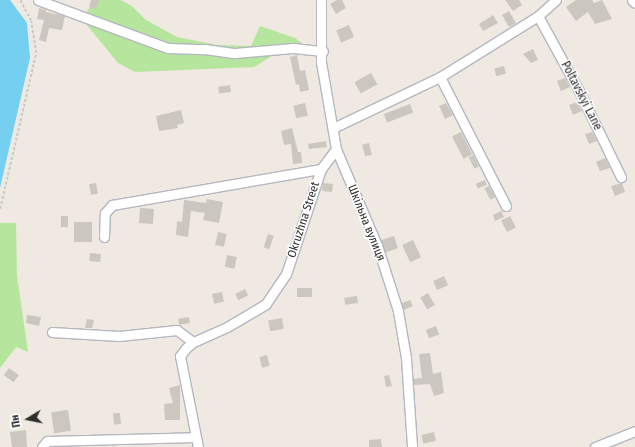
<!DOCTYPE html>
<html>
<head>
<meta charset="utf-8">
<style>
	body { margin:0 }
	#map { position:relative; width:635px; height:447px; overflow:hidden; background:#efe9e1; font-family:"Fira Sans Condensed",sans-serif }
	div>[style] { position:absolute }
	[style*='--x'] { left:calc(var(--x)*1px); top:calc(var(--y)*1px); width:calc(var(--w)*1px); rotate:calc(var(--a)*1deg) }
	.green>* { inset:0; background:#b6e59e }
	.water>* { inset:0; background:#75cff0 }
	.building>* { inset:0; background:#cbc7bf; transform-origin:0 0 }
	.path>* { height:1.5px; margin-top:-0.75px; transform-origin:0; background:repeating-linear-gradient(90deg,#c9c9c9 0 3px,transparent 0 5px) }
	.roads { filter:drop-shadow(1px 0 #b4b7c1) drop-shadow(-1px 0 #b4b7c1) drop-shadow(0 1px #b4b7c1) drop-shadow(0 -1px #b4b7c1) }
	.minor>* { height:9px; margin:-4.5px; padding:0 4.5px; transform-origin:4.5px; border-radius:4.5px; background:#fff }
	span { translate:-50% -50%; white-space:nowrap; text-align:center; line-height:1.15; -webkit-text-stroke:3px #fff; paint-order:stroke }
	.street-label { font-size:12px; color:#2e2e2e }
	.north { position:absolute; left:8px; top:399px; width:40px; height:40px; -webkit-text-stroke:3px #fff; paint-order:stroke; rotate:260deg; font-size:11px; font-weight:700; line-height:16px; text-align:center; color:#2e2e2e }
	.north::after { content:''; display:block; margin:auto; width:14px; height:18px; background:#2e2e2e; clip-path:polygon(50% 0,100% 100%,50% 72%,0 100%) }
</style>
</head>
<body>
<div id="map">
	<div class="green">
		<i style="clip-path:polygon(95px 0,121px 0,133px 7px,146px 20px,177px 37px,217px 45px,251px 46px,260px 26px,295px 38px,302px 43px,285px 48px,254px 67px,135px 72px,118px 63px,86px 24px,83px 17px)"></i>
		<i style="clip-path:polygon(0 223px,16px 223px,17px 276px,28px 352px,16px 347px,0 368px)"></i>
	</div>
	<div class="water">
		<i style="clip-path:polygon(0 0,10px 0,27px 23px,30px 58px,0 188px)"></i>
	</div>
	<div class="building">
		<i style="clip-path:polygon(91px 0,99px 0,96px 9px,89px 7px)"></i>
		<i style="clip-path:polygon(337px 0,342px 0,346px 8px,336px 14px,330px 4px)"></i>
		<i style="clip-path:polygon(505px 0,519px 0,522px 5px,513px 11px)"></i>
		<i style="clip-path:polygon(576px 0,592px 0,594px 3px,602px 0,612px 19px,595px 24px,588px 12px,576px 21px,566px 7px)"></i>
		<i style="clip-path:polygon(39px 8px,46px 10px,46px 12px,65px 16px,62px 30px,49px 28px,46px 42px,39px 40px,44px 20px,37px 19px)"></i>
		<i style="left:509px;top:11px;width:14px;height:8px;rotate:60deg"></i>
		<i style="clip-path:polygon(493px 15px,498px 23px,483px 31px,479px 24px)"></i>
		<i style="left:349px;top:25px;width:13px;height:14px;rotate:67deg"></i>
		<i style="clip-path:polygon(533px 49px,538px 60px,531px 63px,523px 54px)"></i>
		<i style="clip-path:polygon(297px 55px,300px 71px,305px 70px,309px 90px,300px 92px,299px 84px,296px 85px,290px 57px)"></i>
		<i style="left:504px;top:66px;width:8px;height:10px;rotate:76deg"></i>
		<i style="left:371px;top:73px;width:13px;height:19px;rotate:61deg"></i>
		<i style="clip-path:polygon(565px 78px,570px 87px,561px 91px,557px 81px)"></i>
		<i style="left:230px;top:85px;width:7px;height:12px;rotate:82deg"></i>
		<i style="clip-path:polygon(577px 102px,582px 111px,573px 115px,569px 105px)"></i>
		<i style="left:305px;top:103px;width:13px;height:12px;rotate:77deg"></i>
		<i style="clip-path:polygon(446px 103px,453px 115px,445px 119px,439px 106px)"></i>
		<i style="left:410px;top:104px;width:9px;height:28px;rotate:69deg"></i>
		<i style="clip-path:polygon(181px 110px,184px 123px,177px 125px,178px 128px,159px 131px,156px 116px)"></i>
		<i style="clip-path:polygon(292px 128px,298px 152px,301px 152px,302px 163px,293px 164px,291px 144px,284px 145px,281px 131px)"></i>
		<i style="left:461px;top:132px;width:25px;height:10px;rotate:63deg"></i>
		<i style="clip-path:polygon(592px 132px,597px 141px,589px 144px,585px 134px)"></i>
		<i style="clip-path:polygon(326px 141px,327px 147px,309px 149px,308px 144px)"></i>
		<i style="left:369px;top:143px;width:12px;height:7px;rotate:76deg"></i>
		<i style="left:473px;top:155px;width:13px;height:5px;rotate:63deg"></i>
		<i style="clip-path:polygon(605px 158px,610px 168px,600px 171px,596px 162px)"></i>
		<i style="left:485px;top:180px;width:5px;height:10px;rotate:68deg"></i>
		<i style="left:96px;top:183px;width:11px;height:7px;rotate:80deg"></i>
		<i style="left:323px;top:183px;width:10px;height:8px;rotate:6deg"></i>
		<i style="clip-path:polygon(622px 183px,625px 192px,615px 196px,611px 186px)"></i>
		<i style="left:489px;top:186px;width:13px;height:5px;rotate:63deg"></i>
		<i style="clip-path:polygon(207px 199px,223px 202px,219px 223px,203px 220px,205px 213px,191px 211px,188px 237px,176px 235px,177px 221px,182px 222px,184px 200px,206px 203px)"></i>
		<i style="left:140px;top:208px;width:14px;height:15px;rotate:4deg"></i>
		<i style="clip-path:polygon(501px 211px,504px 217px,495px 221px,493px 215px)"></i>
		<i style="left:61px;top:216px;width:7px;height:11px"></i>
		<i style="left:510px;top:216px;width:13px;height:10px;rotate:63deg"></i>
		<i style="left:74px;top:222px;width:18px;height:20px"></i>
		<i style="left:218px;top:232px;width:9px;height:13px;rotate:13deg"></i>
		<i style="left:268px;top:234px;width:6px;height:14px;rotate:18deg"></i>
		<i style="left:394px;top:236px;width:13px;height:14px;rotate:72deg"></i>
		<i style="left:413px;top:240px;width:19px;height:12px;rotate:65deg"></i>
		<i style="left:90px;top:253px;width:11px;height:8px;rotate:5deg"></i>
		<i style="left:227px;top:255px;width:10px;height:12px;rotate:11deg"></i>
		<i style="left:444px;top:276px;width:10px;height:12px;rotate:66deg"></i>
		<i style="left:297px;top:288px;width:15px;height:9px"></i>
		<i style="left:245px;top:289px;width:7px;height:11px;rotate:63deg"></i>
		<i style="left:222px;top:292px;width:10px;height:10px;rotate:79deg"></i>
		<i style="left:428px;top:293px;width:14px;height:9px;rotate:60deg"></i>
		<i style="left:357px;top:296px;width:7px;height:13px;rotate:82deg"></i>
		<i style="clip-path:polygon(410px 300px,413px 306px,404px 310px,402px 303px)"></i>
		<i style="clip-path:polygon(27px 315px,41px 317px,39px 326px,26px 323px)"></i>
		<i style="left:189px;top:317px;width:6px;height:11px;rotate:81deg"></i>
		<i style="left:282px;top:318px;width:11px;height:14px;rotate:80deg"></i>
		<i style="clip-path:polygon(87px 319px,94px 320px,92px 328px,85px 328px)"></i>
		<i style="left:436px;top:326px;width:9px;height:11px;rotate:69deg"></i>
		<i style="clip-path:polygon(430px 353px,433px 374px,441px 372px,444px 393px,434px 396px,430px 384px,414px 385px,413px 379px,422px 378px,419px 354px)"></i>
		<i style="left:267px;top:355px;width:11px;height:8px;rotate:75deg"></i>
		<i style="left:9px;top:368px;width:12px;height:9px;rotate:35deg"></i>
		<i style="clip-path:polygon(389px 375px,392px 386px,386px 387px,384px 376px)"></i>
		<i style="clip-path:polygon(180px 385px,180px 420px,165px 420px,164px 404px,173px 403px,169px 388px)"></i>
		<i style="left:68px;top:410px;width:21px;height:17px;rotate:82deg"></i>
		<i style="left:120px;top:413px;width:11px;height:7px;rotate:85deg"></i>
		<i style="clip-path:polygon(26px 430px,27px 447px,12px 447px,10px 432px)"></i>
		<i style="left:434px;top:432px;width:9px;height:13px;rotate:77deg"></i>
		<i style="clip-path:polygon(381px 439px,382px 447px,369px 447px,369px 440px)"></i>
	</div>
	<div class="path">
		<i style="--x:0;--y:209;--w:160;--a:-77"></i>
		<i style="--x:36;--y:53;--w:32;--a:-99"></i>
		<i style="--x:31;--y:21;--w:24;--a:-118"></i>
	</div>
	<div class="roads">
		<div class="minor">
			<i style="--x:38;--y:0;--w:139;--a:20.3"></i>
			<i style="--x:168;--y:48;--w:37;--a:2"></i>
			<i style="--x:205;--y:49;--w:30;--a:8"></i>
			<i style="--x:235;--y:53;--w:58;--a:-4.9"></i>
			<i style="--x:293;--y:48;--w:30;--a:6"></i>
			<i style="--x:321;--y:0;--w:62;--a:90"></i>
			<i style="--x:321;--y:62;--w:88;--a:80.2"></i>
			<i style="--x:336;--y:149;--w:104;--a:66.9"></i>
			<i style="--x:377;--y:245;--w:69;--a:72.3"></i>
			<i style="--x:398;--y:311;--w:48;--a:80.3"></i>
			<i style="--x:406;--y:358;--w:89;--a:86.1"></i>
			<i style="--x:632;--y:0;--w:4;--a:45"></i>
			<i style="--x:538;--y:16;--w:85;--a:61.3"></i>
			<i style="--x:579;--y:91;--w:96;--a:64"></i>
			<i style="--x:440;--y:77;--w:145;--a:62.9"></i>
			<i style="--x:333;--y:128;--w:119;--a:-25.5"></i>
			<i style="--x:440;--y:77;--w:115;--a:-31.9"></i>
			<i style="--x:538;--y:16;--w:24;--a:-42"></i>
			<i style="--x:321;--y:169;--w:25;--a:-53"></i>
			<i style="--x:104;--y:237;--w:24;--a:-88"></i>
			<i style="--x:105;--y:213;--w:11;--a:-49"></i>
			<i style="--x:112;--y:205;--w:212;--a:-9.8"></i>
			<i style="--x:321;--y:169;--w:111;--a:108.4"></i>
			<i style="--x:286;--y:274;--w:36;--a:124"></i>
			<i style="--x:266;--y:304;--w:45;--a:149.5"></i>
			<i style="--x:227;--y:327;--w:37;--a:156"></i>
			<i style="--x:193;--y:342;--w:9;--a:139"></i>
			<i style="--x:186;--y:348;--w:10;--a:127"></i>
			<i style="--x:180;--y:356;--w:93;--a:78.8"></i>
			<i style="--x:52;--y:332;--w:67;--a:3.4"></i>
			<i style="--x:119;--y:336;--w:58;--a:-5.9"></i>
			<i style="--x:177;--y:330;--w:20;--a:37"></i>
			<i style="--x:42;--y:447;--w:8;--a:-50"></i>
			<i style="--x:47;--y:441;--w:148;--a:-1.5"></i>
			<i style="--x:595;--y:447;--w:43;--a:-21.8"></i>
		</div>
	</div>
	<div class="street-label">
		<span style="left:581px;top:96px;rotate:63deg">Poltavskyi Lane</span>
		<span style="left:304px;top:220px;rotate:-72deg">Okruzhna Street</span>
		<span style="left:366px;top:223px;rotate:68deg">Шкільна вулиця</span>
	</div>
	<div class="north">Пн</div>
</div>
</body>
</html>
